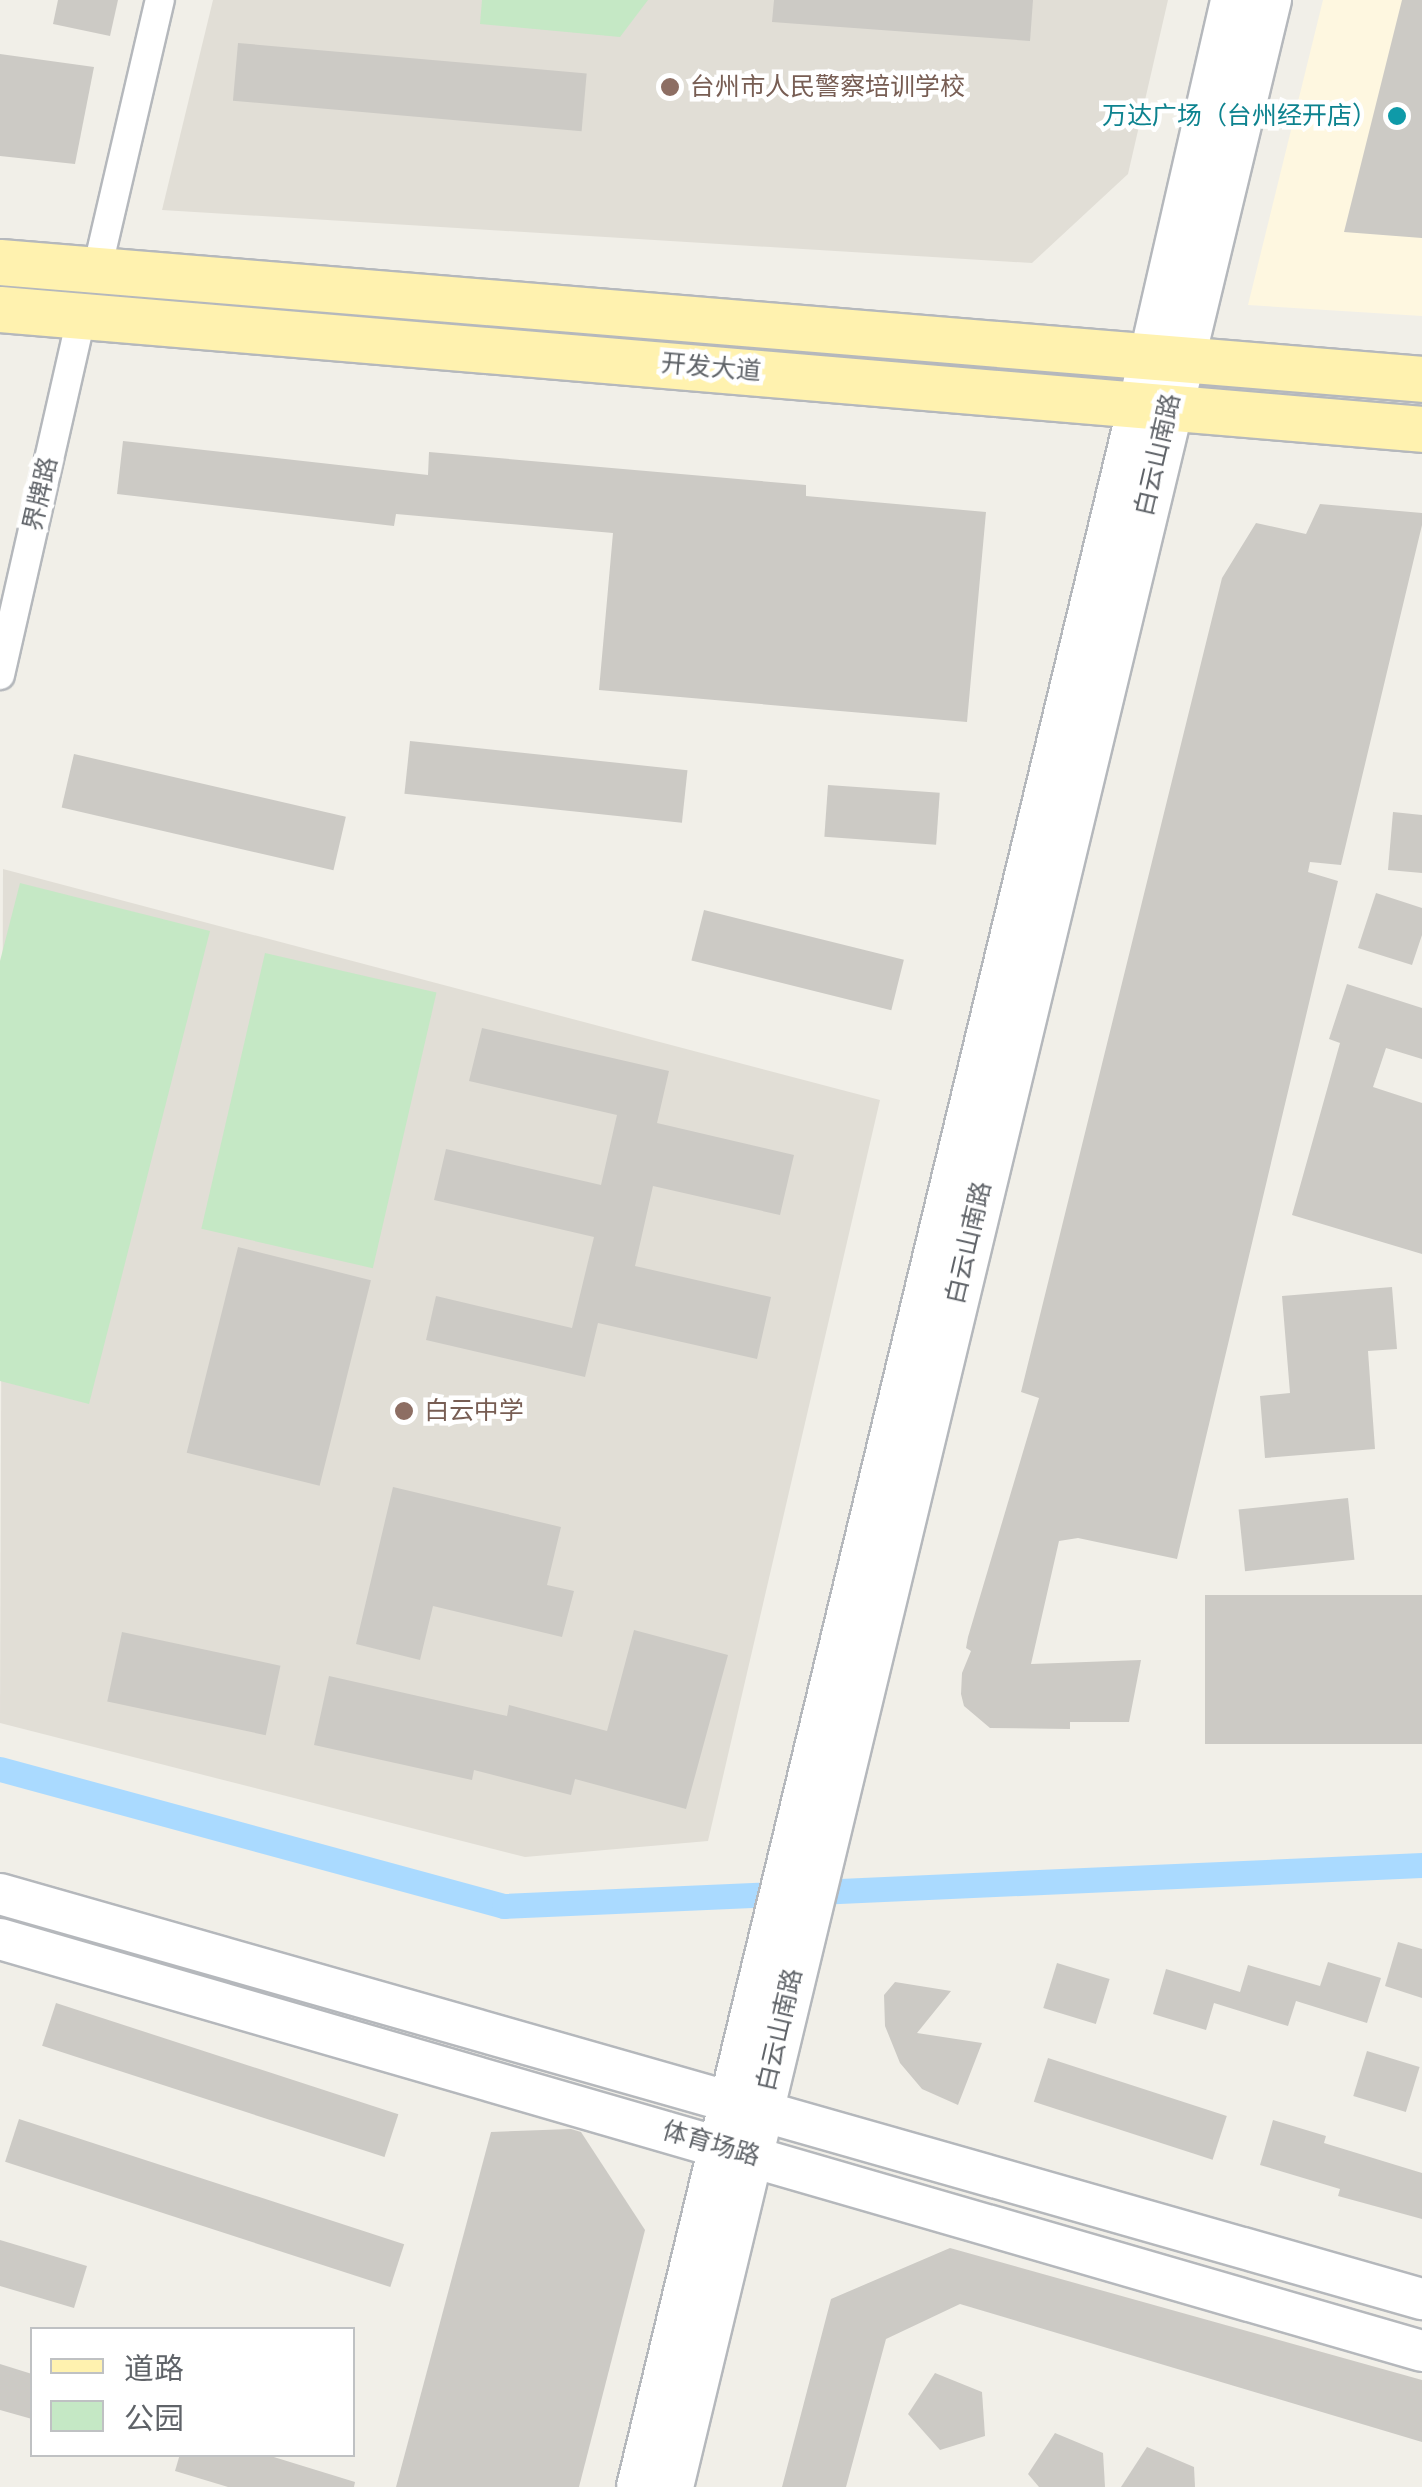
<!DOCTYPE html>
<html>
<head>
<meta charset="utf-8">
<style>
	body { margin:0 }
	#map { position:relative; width:1422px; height:2487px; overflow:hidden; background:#f1efe8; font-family:"DM Sans","Noto Sans SC",sans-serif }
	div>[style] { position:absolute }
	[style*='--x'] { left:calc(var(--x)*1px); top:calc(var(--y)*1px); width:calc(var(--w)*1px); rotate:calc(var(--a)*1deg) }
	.commercial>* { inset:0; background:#fef7e0 }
	.education>* { inset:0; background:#e1ded6 }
	.green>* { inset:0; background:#c5e8c5; transform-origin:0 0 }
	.canal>* { height:25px; margin:-12.5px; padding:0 12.5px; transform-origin:12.5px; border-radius:12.5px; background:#aadaff }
	.building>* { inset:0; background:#cccac5; transform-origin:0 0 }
	.roads { filter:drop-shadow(2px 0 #b5b8bc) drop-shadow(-2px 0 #b5b8bc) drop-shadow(0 2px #b5b8bc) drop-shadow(0 -2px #b5b8bc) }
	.minor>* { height:28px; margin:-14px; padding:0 14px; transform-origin:14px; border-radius:14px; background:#fff }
	.secondary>* { height:40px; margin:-20px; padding:0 20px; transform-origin:20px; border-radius:20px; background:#fff }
	.primary>* { height:45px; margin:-22.5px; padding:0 22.5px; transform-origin:22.5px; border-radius:22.5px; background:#fff2af }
	.dots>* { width:28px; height:28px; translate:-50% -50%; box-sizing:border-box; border:5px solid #fff; border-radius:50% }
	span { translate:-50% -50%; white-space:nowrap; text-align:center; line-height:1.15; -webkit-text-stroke:9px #fff; paint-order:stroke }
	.education-label { font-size:25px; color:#785e54 }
	.left { translate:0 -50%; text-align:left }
	.culture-label { font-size:25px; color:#0d838f }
	.right { translate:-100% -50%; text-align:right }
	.street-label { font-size:25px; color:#5f6368 }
	.legend { position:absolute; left:30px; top:2327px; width:325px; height:130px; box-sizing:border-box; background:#fff; border:2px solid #bfc1c3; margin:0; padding:12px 18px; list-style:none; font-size:30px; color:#5f6368 }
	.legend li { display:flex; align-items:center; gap:20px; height:50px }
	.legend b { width:50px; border:2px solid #bfc1c3 }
</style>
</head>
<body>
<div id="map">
	<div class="commercial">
		<i style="clip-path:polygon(1323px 0,1422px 0,1422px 316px,1248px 305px)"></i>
	</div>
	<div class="education">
		<i style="clip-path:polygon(213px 0,1168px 0,1128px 174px,1032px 263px,162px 210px)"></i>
		<i style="clip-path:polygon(3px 869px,880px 1100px,708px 1841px,525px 1857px,0 1723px)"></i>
	</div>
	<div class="green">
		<i style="clip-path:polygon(482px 0,648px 0,620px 37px,480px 24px)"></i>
		<i style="clip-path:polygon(20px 883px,210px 931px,89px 1404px,0 1381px,0 961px)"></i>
		<i style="left:265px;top:953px;width:176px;height:283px;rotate:13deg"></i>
	</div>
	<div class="canal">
		<i style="--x:0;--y:1769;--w:522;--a:15.21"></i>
		<i style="--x:504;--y:1906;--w:919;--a:-2.56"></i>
	</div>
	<div class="building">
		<i style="clip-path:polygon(58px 0,118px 0,110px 36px,53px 24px)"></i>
		<i style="clip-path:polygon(774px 0,1033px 0,1030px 41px,772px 22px)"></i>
		<i style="clip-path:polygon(1402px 0,1422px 0,1422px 238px,1344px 232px)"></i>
		<i style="left:238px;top:43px;width:350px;height:58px;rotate:5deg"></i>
		<i style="clip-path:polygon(0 54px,94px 67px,75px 164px,0 156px)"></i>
		<i style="clip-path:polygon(123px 441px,428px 475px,429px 452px,806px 485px,806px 496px,986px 512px,967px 722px,599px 690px,613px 533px,396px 514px,394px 526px,117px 494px)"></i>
		<i style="clip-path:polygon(1320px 504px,1422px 513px,1422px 525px,1341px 865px,1310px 862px,1308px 872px,1338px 881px,1177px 1559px,1078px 1538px,1059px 1541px,1031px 1664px,1141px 1660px,1129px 1722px,1070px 1722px,1070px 1729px,990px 1728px,964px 1706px,961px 1694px,962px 1673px,971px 1651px,966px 1648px,968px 1637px,1039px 1398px,1021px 1392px,1222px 578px,1256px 523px,1306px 534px)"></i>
		<i style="left:410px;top:741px;width:279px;height:53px;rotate:6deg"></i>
		<i style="left:74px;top:754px;width:279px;height:55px;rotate:13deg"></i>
		<i style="left:828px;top:785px;width:112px;height:52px;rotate:4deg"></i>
		<i style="clip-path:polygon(1393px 812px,1422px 815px,1422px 873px,1388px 870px)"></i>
		<i style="clip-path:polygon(1376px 893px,1422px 908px,1422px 935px,1412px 965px,1358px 948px)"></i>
		<i style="left:704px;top:910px;width:206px;height:52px;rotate:14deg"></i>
		<i style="clip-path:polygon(1347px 984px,1422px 1008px,1422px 1059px,1386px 1048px,1373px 1087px,1422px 1103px,1422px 1254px,1292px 1215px,1340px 1043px,1329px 1039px)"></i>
		<i style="clip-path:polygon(482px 1028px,669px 1071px,657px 1123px,794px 1155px,780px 1215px,653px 1186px,635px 1266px,771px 1297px,757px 1359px,598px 1323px,585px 1377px,426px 1340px,436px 1296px,572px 1328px,594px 1237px,434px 1200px,446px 1149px,601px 1185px,617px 1115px,469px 1081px)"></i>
		<i style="left:238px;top:1247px;width:137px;height:212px;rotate:14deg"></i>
		<i style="clip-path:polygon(1392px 1287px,1397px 1349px,1368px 1351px,1375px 1449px,1265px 1458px,1260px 1396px,1290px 1393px,1282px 1296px)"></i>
		<i style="clip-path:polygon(393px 1487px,561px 1527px,547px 1585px,574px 1591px,562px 1637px,433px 1606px,420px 1660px,356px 1644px)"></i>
		<i style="left:1348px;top:1498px;width:62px;height:110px;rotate:84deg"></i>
		<i style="left:1422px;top:1595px;width:149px;height:217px;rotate:90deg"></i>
		<i style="clip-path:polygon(634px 1630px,728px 1655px,686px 1809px,575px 1779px,571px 1795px,474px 1770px,472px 1780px,314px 1745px,329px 1676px,507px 1716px,509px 1705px,607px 1731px)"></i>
		<i style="left:122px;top:1632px;width:162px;height:71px;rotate:12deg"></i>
		<i style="clip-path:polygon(1398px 1942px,1422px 1949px,1422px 1998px,1385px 1986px)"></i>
		<i style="clip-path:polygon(1328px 1962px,1381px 1978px,1367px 2023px,1296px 2001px,1288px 2026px,1214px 2003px,1206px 2030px,1153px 2014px,1166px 1969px,1240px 1992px,1248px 1965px,1320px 1986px)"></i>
		<i style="left:1057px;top:1963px;width:55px;height:47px;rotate:17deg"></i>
		<i style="clip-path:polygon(895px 1982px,951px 1991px,917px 2033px,982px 2043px,958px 2105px,922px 2089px,900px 2063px,885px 2026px,884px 1995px)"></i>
		<i style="left:56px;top:2003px;width:360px;height:45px;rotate:18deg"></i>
		<i style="left:1367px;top:2051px;width:55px;height:47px;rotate:17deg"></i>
		<i style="left:1048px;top:2058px;width:188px;height:46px;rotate:18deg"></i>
		<i style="left:19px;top:2119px;width:405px;height:45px;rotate:18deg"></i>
		<i style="clip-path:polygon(1273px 2120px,1326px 2136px,1324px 2143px,1422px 2173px,1422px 2219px,1338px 2196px,1340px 2189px,1260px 2165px)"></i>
		<i style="clip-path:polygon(571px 2129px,581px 2132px,645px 2230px,579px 2487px,396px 2487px,491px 2132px)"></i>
		<i style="clip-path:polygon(0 2240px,87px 2266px,74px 2308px,0 2286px)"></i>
		<i style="clip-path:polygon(950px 2248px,1422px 2380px,1422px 2442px,960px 2304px,886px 2339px,846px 2487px,782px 2487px,831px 2299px)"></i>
		<i style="clip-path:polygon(0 2364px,32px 2374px,32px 2419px,0 2410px)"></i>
		<i style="clip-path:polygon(935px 2373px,982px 2392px,985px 2436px,940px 2450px,908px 2414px)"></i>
		<i style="clip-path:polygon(1055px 2433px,1103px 2453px,1105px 2487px,1039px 2487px,1028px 2474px)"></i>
		<i style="clip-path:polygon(1147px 2447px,1194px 2467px,1195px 2487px,1121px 2487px)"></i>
		<i style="clip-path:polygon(180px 2454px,264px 2454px,355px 2482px,354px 2487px,228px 2487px,175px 2471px)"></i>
	</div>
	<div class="roads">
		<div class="minor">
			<i style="--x:97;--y:270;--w:277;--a:-76.9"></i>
			<i style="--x:0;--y:675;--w:371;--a:-77.2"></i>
		</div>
		<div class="secondary">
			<i style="--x:0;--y:1894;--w:1479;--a:15.9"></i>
			<i style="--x:0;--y:1939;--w:1480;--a:16.16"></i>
			<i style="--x:637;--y:2487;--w:2139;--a:-76.46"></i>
			<i style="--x:1138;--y:407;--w:417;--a:-77.1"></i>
			<i style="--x:673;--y:2487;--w:2558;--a:-76.48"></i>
		</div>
		<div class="primary">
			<i style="--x:0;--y:262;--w:1427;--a:4.7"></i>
			<i style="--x:0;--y:309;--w:1427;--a:4.82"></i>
		</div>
	</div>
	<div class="dots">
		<i style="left:670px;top:87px;background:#8d6e63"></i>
		<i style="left:1397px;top:116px;background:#0f9aa8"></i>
		<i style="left:404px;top:1411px;background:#8d6e63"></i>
	</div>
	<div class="education-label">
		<span class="left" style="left:690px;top:87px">台州市人民警察培训学校</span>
		<span class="left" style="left:424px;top:1411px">白云中学</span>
	</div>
	<div class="culture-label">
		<span class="right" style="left:1377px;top:116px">万达广场（台州经开店）</span>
	</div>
	<div class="street-label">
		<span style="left:711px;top:368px;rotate:5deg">开发大道</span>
		<span style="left:1158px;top:455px;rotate:-77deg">白云山南路</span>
		<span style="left:41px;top:494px;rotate:-77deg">界牌路</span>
		<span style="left:969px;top:1243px;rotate:-77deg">白云山南路</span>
		<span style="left:780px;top:2030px;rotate:-77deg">白云山南路</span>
		<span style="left:711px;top:2144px;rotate:16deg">体育场路</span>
	</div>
	<ul class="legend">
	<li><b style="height:12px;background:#fff2af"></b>道路</li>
	<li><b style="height:28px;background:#c5e8c5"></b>公园</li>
	</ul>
</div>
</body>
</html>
